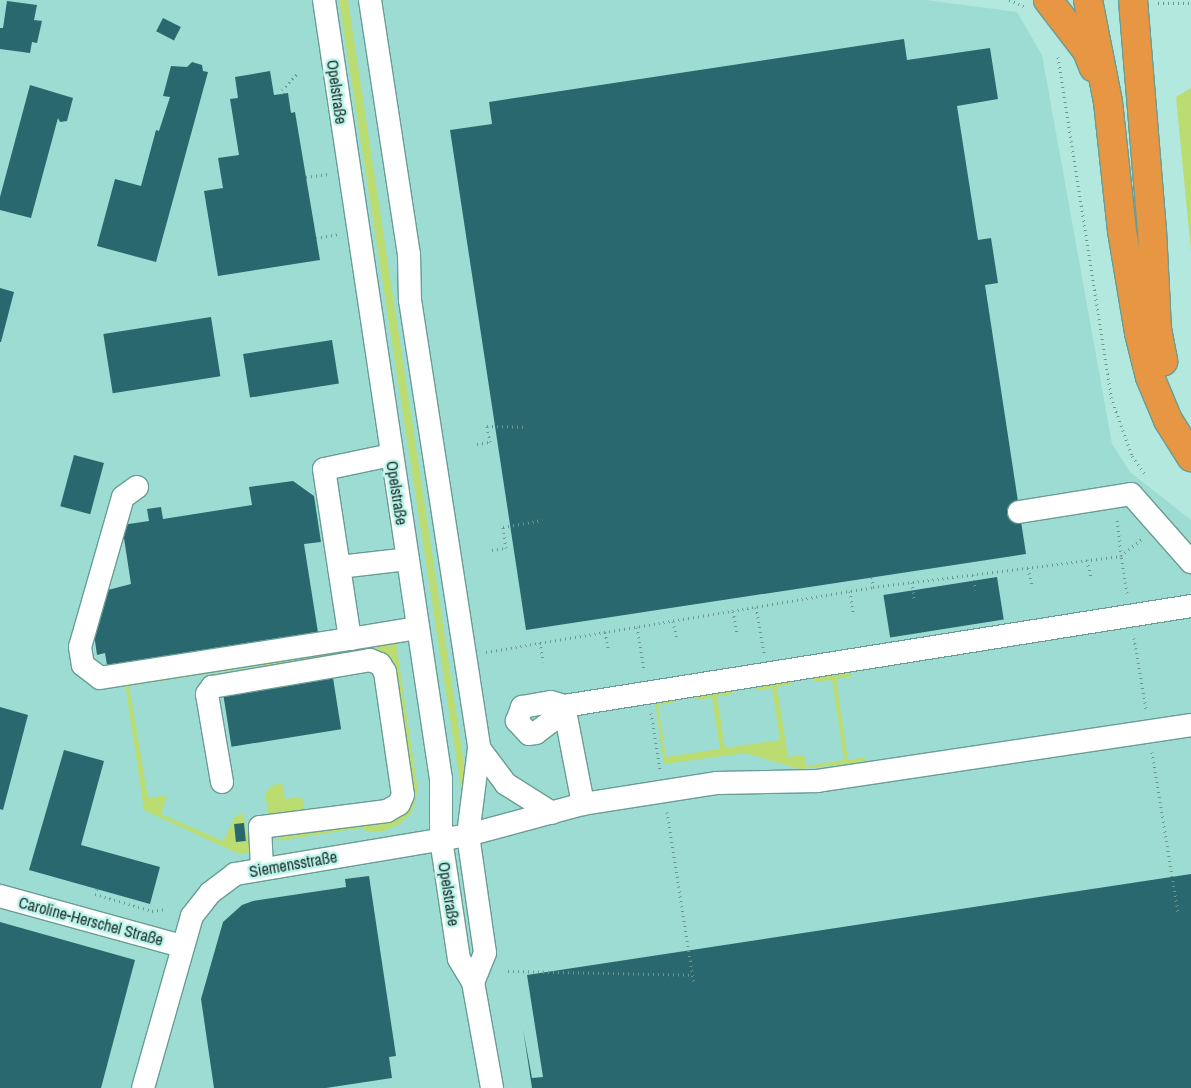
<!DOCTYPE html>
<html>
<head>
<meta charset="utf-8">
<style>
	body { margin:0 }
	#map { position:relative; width:1191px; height:1088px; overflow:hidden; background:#b2e8de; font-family:"Archivo Narrow",sans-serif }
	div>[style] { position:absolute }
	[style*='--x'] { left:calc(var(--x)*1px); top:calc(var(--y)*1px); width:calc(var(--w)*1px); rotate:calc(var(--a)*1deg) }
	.built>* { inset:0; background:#9ddcd3 }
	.green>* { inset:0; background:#bbdc70 }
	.building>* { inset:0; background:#29686e; transform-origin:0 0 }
	.path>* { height:3px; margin-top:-1.5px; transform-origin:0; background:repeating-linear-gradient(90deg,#6e968f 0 1px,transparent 0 5px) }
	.roads { filter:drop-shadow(1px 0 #699d94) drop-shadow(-1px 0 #699d94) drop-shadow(0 1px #699d94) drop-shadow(0 -1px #699d94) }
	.minor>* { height:22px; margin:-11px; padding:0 11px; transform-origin:11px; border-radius:11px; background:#fff }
	.highway>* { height:28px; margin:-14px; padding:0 14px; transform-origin:14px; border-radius:14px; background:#e79643 }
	span { translate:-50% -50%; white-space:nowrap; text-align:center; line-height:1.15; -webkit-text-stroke:5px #bff5eb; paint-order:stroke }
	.street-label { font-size:16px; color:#162b28 }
</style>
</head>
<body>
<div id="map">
	<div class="built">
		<i style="clip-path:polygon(0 0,926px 0,1017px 12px,1042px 55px,1112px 444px,1130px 472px,1191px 520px,1191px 1088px,0 1088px)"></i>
	</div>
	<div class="green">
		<i style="clip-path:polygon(339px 0,348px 0,466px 777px,466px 788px,461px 789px)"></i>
		<i style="clip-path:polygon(1191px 88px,1191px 251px,1176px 97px)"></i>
		<i style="clip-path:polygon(396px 642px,418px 791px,412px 812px,400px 824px,383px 831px,368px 832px,362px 828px,275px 841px,287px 833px,301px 834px,396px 820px,408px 809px,392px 668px,280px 671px,266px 665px,129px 686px,148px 798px,167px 795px,161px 814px,223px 841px,236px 815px,243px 814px,251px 852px,239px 854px,144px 810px,125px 683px)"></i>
		<i style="clip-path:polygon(851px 671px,852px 676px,836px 679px,848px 760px,865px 757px,866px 762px,800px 769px,745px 753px,664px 764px,655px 701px,673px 699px,674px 703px,658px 705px,666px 757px,720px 749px,712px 698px,696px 700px,695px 696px,733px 690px,733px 694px,717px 696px,725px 748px,780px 740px,772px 688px,755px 690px,755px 686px,792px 681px,792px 684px,777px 687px,788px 757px,804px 755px,806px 766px,844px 760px,832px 680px,814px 682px,813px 677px)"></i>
		<i style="clip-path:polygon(282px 783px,285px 799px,302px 797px,305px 813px,269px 818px,265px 794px,271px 786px)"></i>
	</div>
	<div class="building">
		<i style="clip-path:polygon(7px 1px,37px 5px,34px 20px,42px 21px,37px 43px,32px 42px,30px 53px,0 49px,0 28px,3px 28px)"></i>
		<i style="left:163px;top:18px;width:20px;height:15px;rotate:27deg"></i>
		<i style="clip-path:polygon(904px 39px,907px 60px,990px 48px,998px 99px,957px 106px,978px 240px,991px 238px,998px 283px,985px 285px,1026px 554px,526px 630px,450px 130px,492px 124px,489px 102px)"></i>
		<i style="clip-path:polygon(192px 62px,202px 65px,203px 71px,208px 72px,156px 262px,97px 246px,115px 179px,141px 186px,156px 130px,159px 131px,170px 97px,163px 96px,171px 66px,187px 67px)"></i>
		<i style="clip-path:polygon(270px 71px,274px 95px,288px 93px,291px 113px,295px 112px,320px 260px,218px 276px,204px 191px,223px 188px,218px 158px,239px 155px,230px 99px,238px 98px,235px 77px)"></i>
		<i style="clip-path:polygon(30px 85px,73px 98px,67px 121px,60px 122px,58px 118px,31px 218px,0 210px,0 197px)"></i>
		<i style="clip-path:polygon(0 288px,14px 292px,1px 342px,0 342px)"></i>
		<i style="left:211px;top:317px;width:60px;height:109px;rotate:81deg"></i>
		<i style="left:332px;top:340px;width:44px;height:90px;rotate:81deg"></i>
		<i style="left:74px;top:455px;width:31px;height:53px;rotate:15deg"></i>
		<i style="clip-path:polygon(293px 481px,314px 496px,321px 542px,304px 544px,319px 639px,108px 671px,105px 653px,97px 655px,94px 634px,104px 591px,131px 584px,122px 525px,149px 521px,147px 509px,161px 507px,163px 519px,252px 505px,249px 487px)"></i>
		<i style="left:997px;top:577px;width:43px;height:115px;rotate:81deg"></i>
		<i style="left:333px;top:678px;width:52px;height:111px;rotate:81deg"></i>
		<i style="clip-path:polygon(0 707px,28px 715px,3px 810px,0 809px)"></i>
		<i style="clip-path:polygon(64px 750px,104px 761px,81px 845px,160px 867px,150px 904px,29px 870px)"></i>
		<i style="left:244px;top:823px;width:18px;height:10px;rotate:84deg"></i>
		<i style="clip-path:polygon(1191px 874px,1191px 1088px,532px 1088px,523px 1029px,532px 1078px,543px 1077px,527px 975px)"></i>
		<i style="clip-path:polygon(369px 876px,396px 1056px,389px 1057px,392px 1078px,326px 1088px,214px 1088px,201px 999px,223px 922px,242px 905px,253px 901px,346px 887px,345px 879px)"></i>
		<i style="clip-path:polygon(0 922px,135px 960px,101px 1088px,0 1088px)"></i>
	</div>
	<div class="path">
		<i style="--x:1009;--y:0;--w:16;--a:22"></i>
		<i style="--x:1158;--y:3;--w:33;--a:0"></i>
		<i style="--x:1058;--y:57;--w:344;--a:81.1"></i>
		<i style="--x:1111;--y:397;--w:63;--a:70.4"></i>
		<i style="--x:1132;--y:456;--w:24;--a:55"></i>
		<i style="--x:283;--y:94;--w:4;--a:-104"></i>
		<i style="--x:282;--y:90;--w:23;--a:-47"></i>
		<i style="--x:306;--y:177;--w:22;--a:-8"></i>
		<i style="--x:316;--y:238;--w:22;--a:-10"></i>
		<i style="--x:477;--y:444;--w:13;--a:-9"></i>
		<i style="--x:490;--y:442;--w:16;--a:-101"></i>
		<i style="--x:487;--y:426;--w:40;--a:1.4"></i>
		<i style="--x:492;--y:550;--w:14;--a:-8"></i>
		<i style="--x:506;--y:548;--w:21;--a:-98"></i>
		<i style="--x:503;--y:527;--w:40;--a:-10"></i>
		<i style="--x:1087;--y:560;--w:18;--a:77"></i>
		<i style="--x:1028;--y:568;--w:18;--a:77"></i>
		<i style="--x:973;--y:575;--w:15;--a:82"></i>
		<i style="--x:872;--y:577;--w:10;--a:84"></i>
		<i style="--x:912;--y:582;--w:17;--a:83"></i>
		<i style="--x:850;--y:591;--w:21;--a:82"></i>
		<i style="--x:1127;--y:593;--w:37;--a:-99"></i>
		<i style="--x:1121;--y:556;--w:27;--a:-39"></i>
		<i style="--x:756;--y:607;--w:47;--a:80.1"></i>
		<i style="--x:733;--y:611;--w:22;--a:80"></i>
		<i style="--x:673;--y:621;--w:19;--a:78"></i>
		<i style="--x:637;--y:627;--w:44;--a:80.8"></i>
		<i style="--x:605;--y:632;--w:16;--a:79"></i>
		<i style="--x:1134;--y:638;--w:72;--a:80.4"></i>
		<i style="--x:540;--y:642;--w:20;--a:81"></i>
		<i style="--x:486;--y:652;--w:392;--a:-9.5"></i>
		<i style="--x:873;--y:587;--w:250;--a:-7.1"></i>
		<i style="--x:1121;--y:556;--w:36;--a:-96"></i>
		<i style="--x:651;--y:713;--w:57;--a:80.9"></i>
		<i style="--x:1152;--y:752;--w:162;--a:80.8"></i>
		<i style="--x:667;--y:812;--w:174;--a:81.1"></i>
		<i style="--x:97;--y:889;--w:5;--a:112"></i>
		<i style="--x:95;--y:894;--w:59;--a:16.6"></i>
		<i style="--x:152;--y:911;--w:14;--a:-8"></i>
		<i style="--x:508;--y:971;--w:184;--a:1.2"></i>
	</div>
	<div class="roads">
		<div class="minor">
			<i style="--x:324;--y:0;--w:788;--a:81.46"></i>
			<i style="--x:441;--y:779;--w:60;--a:90"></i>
			<i style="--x:441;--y:839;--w:121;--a:81.5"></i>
			<i style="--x:459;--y:959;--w:27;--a:59"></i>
			<i style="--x:473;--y:982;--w:108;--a:79.8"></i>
			<i style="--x:370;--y:0;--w:257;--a:81.3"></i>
			<i style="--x:409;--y:254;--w:46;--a:88.8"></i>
			<i style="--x:410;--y:300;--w:453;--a:81.2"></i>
			<i style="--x:479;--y:748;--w:88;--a:97.2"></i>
			<i style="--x:468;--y:835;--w:119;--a:81.8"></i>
			<i style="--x:485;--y:953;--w:31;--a:112"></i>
			<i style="--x:391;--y:455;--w:68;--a:168.2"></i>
			<i style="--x:324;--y:469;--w:172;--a:81.3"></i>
			<i style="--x:350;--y:639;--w:69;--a:-9.2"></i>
			<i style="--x:137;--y:487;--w:17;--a:144"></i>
			<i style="--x:123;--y:497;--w:156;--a:106"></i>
			<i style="--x:80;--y:647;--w:18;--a:81"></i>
			<i style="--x:83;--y:665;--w:21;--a:37"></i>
			<i style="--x:100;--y:678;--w:253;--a:-8.9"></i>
			<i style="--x:1019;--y:512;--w:113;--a:-9.1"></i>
			<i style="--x:1131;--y:494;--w:91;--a:48.6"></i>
			<i style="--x:339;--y:567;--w:69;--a:-6.6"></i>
			<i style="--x:564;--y:706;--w:18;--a:128"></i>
			<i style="--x:553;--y:720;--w:21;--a:143"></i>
			<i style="--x:536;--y:733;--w:7;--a:172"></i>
			<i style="--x:529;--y:734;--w:18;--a:-133"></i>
			<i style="--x:517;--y:721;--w:15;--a:-70"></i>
			<i style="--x:522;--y:707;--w:29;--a:-10"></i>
			<i style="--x:551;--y:702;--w:14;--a:17"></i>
			<i style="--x:564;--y:706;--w:635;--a:-9.06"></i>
			<i style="--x:564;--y:706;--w:100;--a:79"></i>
			<i style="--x:479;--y:748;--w:45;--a:53.1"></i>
			<i style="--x:506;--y:784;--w:54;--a:32.2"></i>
			<i style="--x:222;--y:782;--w:89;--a:-99.7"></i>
			<i style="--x:207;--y:694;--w:9;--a:-54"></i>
			<i style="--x:212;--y:687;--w:160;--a:-9.7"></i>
			<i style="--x:370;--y:660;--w:11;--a:22"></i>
			<i style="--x:380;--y:664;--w:9;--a:58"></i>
			<i style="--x:385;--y:672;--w:124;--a:81.7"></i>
			<i style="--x:403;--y:795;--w:10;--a:114"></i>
			<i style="--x:399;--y:804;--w:14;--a:150"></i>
			<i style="--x:387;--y:811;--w:128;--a:172.8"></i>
			<i style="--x:260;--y:827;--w:41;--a:87.2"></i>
			<i style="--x:0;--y:896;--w:189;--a:15.4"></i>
			<i style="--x:143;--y:1088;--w:179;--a:-74.1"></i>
			<i style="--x:192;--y:916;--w:29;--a:-52"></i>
			<i style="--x:210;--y:893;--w:31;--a:-37"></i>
			<i style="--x:235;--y:874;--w:236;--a:-9.5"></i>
			<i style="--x:468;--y:835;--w:119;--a:-15.1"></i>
			<i style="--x:583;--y:804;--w:136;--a:-8.9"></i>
			<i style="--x:717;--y:783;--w:100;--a:-1.1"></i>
			<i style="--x:817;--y:781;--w:378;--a:-8.5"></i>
		</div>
		<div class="highway">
			<i style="--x:1048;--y:0;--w:64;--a:52.6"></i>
			<i style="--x:1087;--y:51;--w:18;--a:68"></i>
			<i style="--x:1088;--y:0;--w:104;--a:78.9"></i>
			<i style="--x:1108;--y:102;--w:130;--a:83.8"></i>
			<i style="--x:1122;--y:231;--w:103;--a:80.5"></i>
			<i style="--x:1139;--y:333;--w:45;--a:76"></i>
			<i style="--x:1150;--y:377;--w:47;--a:67.3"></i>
			<i style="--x:1168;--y:420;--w:44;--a:58.1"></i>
			<i style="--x:1133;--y:0;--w:231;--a:85.3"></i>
			<i style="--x:1152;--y:230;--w:99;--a:87.1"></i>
			<i style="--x:1157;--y:329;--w:33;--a:79"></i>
		</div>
	</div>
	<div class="street-label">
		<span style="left:337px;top:92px;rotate:82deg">Opelstraße</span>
		<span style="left:397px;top:493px;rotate:81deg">Opelstraße</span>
		<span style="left:293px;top:864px;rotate:-10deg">Siemensstraße</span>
		<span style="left:449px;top:894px;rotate:81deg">Opelstraße</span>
		<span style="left:91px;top:921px;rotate:15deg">Caroline-Herschel Straße</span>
	</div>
</div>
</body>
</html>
